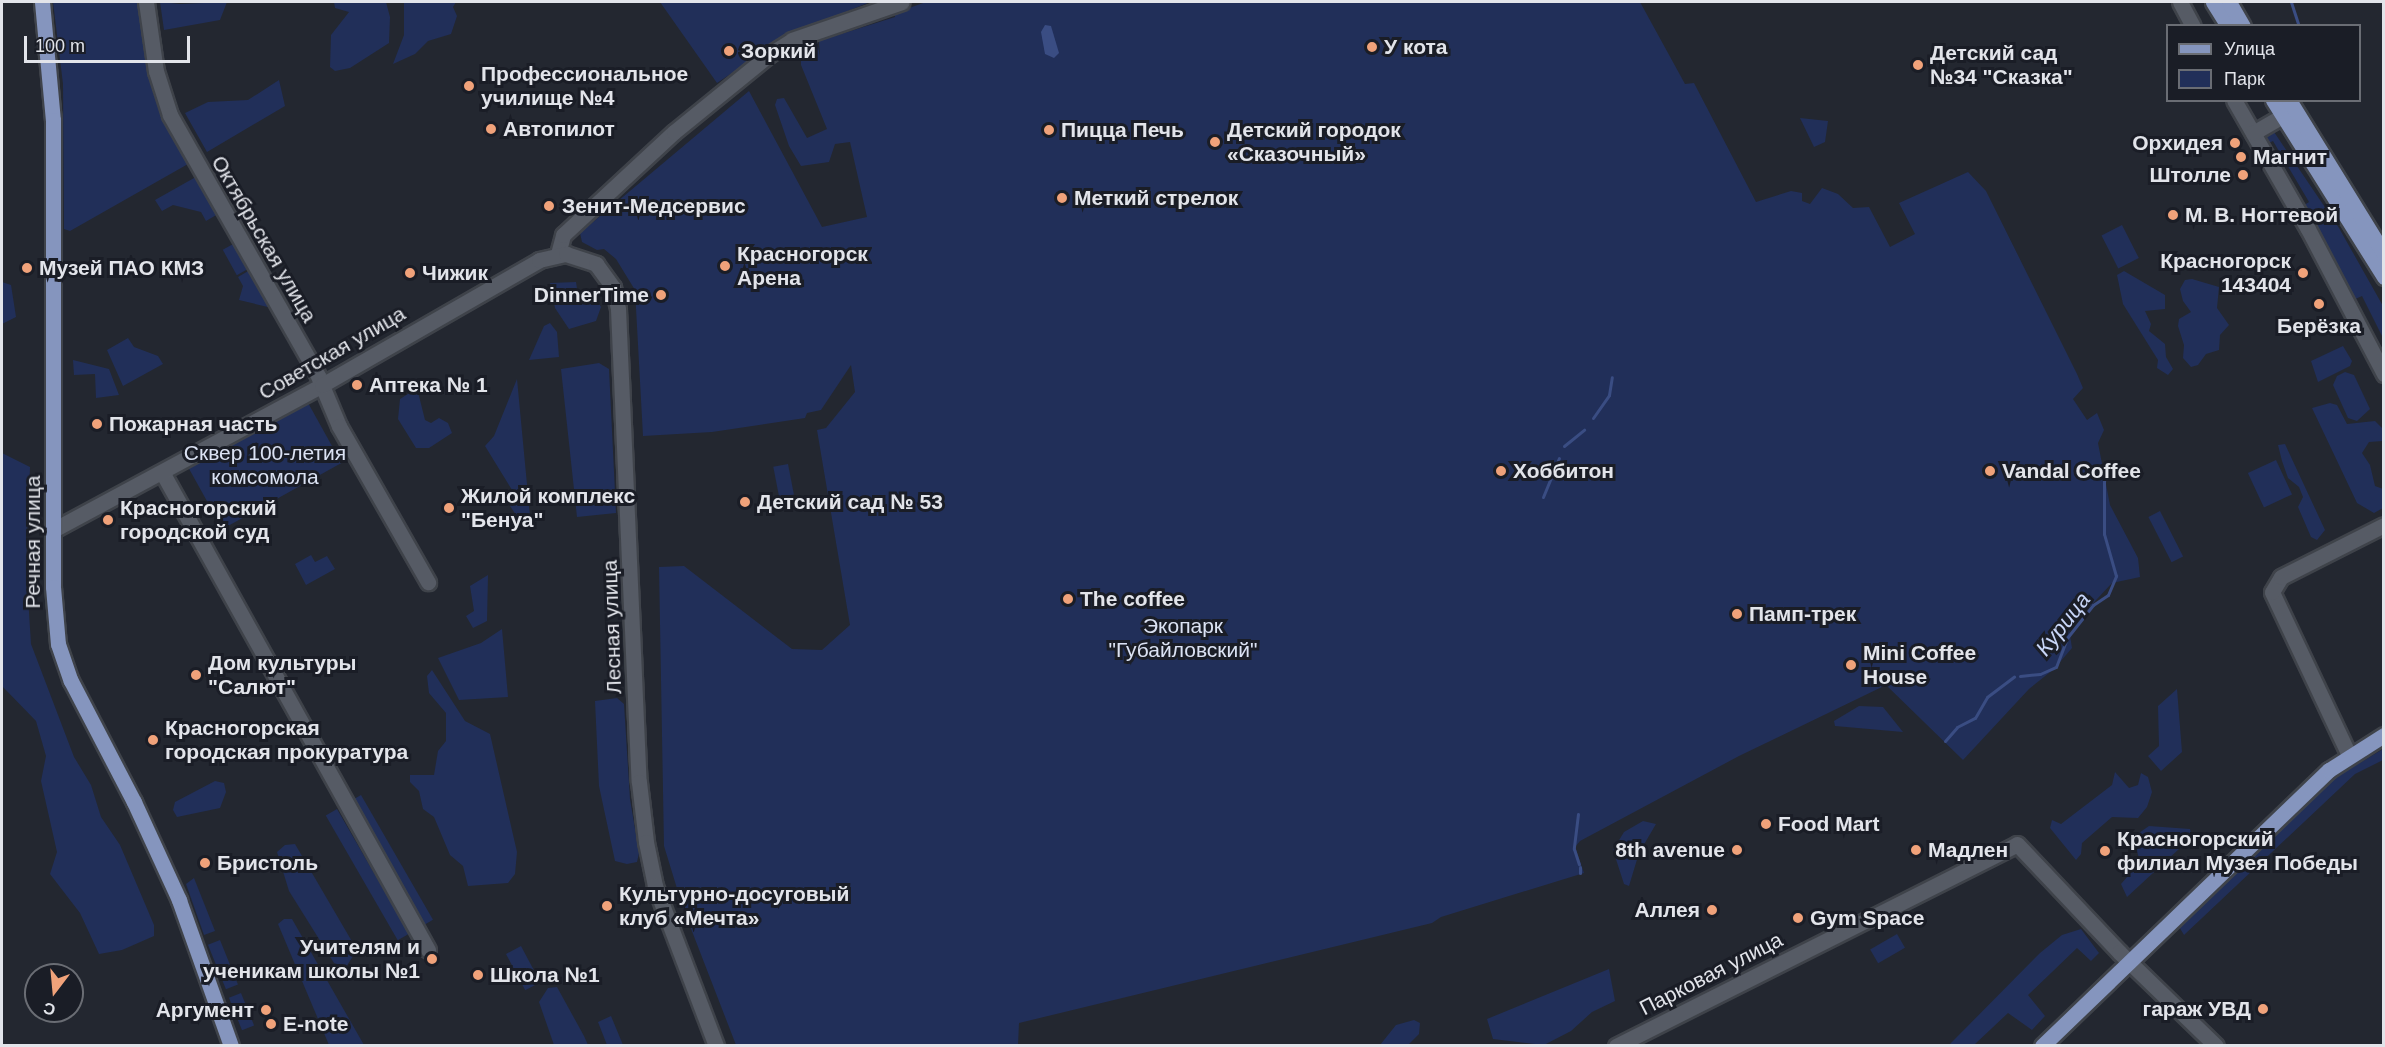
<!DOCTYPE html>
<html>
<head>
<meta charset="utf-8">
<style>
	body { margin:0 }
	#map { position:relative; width:2385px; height:1047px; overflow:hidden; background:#232730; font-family:Helvetica,sans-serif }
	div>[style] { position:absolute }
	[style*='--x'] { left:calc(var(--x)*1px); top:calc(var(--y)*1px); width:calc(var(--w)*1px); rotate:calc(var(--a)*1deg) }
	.green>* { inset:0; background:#212f59; transform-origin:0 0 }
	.water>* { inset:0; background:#3a4d83 }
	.stream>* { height:3px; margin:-1.5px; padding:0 1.5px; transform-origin:1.5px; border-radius:1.5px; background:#3a4d83 }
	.roads { filter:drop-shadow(2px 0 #3f434a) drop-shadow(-2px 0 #3f434a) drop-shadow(0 2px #3f434a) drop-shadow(0 -2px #3f434a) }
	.minor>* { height:15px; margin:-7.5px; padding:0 7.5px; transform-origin:7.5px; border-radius:7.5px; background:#565b65 }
	.major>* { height:15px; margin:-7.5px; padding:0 7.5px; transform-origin:7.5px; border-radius:7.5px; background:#8595be }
	.dots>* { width:16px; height:16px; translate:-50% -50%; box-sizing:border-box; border:3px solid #1a1d26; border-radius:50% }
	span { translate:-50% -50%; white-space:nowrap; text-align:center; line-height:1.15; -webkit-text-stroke:6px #1a1d26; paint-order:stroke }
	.poi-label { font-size:21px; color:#e2e4ea; font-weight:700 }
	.left { translate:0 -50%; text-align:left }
	.right { translate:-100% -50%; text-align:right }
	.street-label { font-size:21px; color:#e2e4ea }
	.park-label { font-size:21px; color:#dbe2f3 }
	.water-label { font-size:22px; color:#c8d6f8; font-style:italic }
	.frame { position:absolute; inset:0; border:3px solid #e2e4ea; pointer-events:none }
	.legend { position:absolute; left:2166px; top:24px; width:195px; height:78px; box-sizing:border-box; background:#1a1d26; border:2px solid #6a6d74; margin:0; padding:8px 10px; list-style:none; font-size:18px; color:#e2e4ea }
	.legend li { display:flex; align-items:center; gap:12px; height:30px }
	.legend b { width:30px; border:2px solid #6a6d74 }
	.north { position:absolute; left:24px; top:963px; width:60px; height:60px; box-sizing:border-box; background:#1a1d26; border:2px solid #6a6d74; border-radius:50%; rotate:196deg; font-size:16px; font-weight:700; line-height:24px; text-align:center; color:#e2e4ea }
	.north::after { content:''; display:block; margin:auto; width:21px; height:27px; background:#f0a27a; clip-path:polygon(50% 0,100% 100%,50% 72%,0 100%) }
	.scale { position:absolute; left:24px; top:36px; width:166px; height:27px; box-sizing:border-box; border:3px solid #e2e4ea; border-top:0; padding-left:8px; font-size:18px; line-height:21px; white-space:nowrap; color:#e2e4ea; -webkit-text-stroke:4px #1a1d26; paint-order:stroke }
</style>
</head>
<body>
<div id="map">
	<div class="green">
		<i style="clip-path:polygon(53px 2px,141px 2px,157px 100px,188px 164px,70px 231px,64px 229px,63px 84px)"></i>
		<i style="clip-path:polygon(160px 2px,180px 4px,227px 2px,220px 20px,164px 30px)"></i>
		<i style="clip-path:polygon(334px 2px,386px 2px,390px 17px,389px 43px,350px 68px,335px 71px,330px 67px,331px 35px,349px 12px,335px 8px)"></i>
		<i style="clip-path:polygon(404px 2px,456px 2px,453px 7px,457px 16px,451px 34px,428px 41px,415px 54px,393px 64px,404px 35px)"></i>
		<i style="clip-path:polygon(660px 2px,870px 2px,787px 36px,717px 83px)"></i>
		<i style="clip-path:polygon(926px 2px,1640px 2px,1685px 84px,1694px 83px,1756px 202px,1791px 191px,1802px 193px,1802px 201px,1810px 204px,1822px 188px,1838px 194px,1853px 208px,1869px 207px,1890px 247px,1915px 234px,1899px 203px,1968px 172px,1986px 191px,2077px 374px,2083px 388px,2073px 399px,2087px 420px,2097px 413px,2104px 430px,2098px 443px,2110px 505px,2138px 558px,2140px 577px,2112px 583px,2069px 629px,2072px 648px,2054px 669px,2029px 689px,1963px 760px,1886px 685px,1739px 756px,1580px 841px,1575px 847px,1584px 873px,1441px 917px,1432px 923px,1019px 1023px,1018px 1045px,736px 1045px,683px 908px,664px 846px,659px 567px,684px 566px,792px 649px,822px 650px,850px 625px,817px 430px,826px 428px,855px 392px,851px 365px,821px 410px,807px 413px,805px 418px,712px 432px,643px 436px,635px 290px,616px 259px,604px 249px,597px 250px,582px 242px,580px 233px,749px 91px,822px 227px,867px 217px,850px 142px,835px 144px,829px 162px,801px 166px,789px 146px,775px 105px,777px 99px,784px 98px,807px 138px,827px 129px,801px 65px,801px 50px,817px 42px,820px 56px,819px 41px,895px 17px,895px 13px)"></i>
		<i style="clip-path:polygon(279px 80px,285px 106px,207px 152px,185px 113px,208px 102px,248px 100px)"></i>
		<i style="clip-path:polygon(1800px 118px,1828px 121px,1825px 142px,1814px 147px)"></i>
		<i style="clip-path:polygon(2272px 129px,2339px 228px,2383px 306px,2383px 338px,2362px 296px,2353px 300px,2303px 206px,2309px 202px,2273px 141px,2266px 144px,2265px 134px)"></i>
		<i style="clip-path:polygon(194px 178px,198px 178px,218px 214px,206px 221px,201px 212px,173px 205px,162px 211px,155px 200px)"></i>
		<i style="left:2122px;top:225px;width:37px;height:23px;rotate:63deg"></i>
		<i style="left:235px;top:243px;width:29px;height:14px;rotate:61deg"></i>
		<i style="clip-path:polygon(250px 270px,272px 308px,239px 300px,243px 286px,238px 277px)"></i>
		<i style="clip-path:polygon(2124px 271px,2165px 295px,2165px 309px,2145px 311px,2151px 324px,2149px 331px,2165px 344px,2166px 357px,2173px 369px,2168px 375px,2157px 368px,2158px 360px,2123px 304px,2117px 275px)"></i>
		<i style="clip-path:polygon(2192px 279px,2219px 287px,2217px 308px,2229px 325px,2220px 335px,2219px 350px,2206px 354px,2198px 365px,2191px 367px,2183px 358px,2184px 345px,2178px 326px,2179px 319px,2191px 312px,2183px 301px,2180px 289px,2185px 280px)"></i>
		<i style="clip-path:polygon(2px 282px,11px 285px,16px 317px,2px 324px)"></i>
		<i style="clip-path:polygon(576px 282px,578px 295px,583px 299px,597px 300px,601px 307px,596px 321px,569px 329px,555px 308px,550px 283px)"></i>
		<i style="clip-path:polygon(550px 323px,557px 332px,559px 357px,529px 360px,544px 326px)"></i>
		<i style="clip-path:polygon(128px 338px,134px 347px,158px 356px,163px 364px,123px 386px,107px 350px)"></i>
		<i style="clip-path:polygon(2343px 346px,2352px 361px,2350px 366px,2318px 382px,2311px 361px)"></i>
		<i style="clip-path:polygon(73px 360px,109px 369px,119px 395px,96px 398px,95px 374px,74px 375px)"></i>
		<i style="clip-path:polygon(599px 363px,609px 369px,616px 513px,577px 517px,561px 369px)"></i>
		<i style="clip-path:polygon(2345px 372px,2354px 375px,2370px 409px,2357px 421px,2348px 418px,2333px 385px,2337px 376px)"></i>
		<i style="clip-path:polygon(517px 379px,530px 516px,525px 521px,520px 521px,510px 506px,512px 490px,485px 446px,494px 436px)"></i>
		<i style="clip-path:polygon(411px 392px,418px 392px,425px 420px,431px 423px,439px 418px,448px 423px,452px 433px,429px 448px,416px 448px,398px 419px,400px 399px)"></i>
		<i style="left:307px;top:401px;width:71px;height:136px;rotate:61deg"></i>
		<i style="clip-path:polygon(2330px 403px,2337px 405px,2347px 424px,2375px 421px,2383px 429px,2383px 441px,2369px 442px,2362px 453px,2370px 465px,2375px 486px,2383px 489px,2383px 508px,2374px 513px,2357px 503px,2312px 408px)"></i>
		<i style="clip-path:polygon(2285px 444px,2325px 530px,2317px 540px,2311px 537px,2298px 507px,2303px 497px,2299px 487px,2288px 478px,2282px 461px,2278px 445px)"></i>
		<i style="clip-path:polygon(2px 453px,30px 467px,26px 565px,31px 644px,74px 757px,91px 785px,101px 817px,120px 845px,154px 925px,154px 936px,122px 950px,99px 954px,80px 913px,50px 874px,57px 852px,41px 781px,46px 756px,36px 721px,2px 686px)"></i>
		<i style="left:2276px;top:460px;width:38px;height:31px;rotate:65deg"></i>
		<i style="left:788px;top:464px;width:31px;height:15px;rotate:79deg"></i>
		<i style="left:2160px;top:511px;width:51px;height:13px;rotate:63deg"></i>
		<i style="clip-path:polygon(311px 555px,315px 562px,327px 556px,335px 569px,306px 585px,295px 564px)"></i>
		<i style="clip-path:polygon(488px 575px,487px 621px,473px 628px,466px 616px,474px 611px,470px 586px)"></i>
		<i style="clip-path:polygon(502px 629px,508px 697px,459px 700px,438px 658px,481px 643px)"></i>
		<i style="clip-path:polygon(432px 670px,465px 721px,490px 734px,517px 852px,515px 874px,508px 883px,468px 886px,463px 866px,450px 855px,434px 817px,423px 809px,419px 791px,410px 782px,410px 775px,434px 775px,438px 751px,446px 741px,446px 713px,429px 693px,427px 676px)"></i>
		<i style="clip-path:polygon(2177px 689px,2182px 752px,2161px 771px,2148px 756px,2159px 746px,2158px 706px)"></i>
		<i style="clip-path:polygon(617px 698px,624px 704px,630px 799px,639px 853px,637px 862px,627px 864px,615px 861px,599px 786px,595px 701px)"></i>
		<i style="clip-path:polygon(1859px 706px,1883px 707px,1903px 732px,1835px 726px,1834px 721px)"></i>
		<i style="clip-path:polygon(2383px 749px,2383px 760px,2355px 774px,2184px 935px,2178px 925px,2330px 781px)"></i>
		<i style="clip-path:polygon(2115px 772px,2129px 788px,2138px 785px,2141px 773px,2148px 777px,2152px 792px,2147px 807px,2138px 818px,2112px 817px,2082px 843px,2081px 854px,2076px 860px,2050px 828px,2052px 820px,2061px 824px,2112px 785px)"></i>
		<i style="clip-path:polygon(215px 781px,224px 783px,226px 792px,220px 808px,177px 817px,173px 810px,175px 802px)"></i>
		<i style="left:361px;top:795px;width:144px;height:13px;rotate:60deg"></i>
		<i style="left:337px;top:809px;width:144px;height:13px;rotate:60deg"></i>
		<i style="clip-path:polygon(1643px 821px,1656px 824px,1639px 853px,1629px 886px,1624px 884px,1613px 850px,1624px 832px)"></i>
		<i style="clip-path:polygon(2149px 826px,2190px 829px,2192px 837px,2127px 897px,2121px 884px,2140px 862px,2133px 837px)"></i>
		<i style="clip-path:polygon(295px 844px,357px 950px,346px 967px,334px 963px,289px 891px,277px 852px,285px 845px)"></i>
		<i style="clip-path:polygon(194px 878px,215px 931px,204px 935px,186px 884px)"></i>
		<i style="clip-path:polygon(284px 919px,292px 919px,364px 1045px,329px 1045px,278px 924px)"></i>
		<i style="clip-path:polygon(2081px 929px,2099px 953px,2091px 961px,2077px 948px,2028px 995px,2045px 1016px,2032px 1030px,2008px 1013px,1974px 1045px,1949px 1045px,2040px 953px,2062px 935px)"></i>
		<i style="left:1897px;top:934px;width:16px;height:31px;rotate:60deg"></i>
		<i style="left:220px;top:940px;width:48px;height:13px;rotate:68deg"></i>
		<i style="left:521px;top:946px;width:41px;height:17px;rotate:62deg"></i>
		<i style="clip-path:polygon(1609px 969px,1615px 1001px,1592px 1012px,1571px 1031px,1544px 1045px,1493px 1039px,1487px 1019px)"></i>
		<i style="clip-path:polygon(557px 987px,584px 1036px,588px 1045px,554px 1045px,539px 1002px,548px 988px)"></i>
		<i style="left:241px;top:993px;width:35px;height:13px;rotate:68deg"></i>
		<i style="clip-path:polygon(611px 1016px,623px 1045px,607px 1045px,598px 1022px)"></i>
		<i style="clip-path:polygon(1414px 1020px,1420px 1023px,1419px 1034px,1408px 1045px,1366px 1045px,1380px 1045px,1396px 1025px)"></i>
	</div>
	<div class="water">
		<i style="clip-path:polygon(1045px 25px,1051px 26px,1059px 53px,1054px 58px,1045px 54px,1041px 32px)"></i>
	</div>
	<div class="stream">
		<i style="--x:2291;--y:2;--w:25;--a:72"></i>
		<i style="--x:1593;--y:418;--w:28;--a:-55"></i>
		<i style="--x:1609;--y:395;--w:18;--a:-81"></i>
		<i style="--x:1564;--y:446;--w:26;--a:-39"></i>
		<i style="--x:1543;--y:497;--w:42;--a:-67.7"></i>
		<i style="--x:2020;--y:676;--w:20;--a:-6"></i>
		<i style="--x:2040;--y:674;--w:17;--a:-24"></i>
		<i style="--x:2056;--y:667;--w:31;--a:-69"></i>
		<i style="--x:2067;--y:638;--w:42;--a:-51.8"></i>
		<i style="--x:2093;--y:605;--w:18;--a:-34"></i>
		<i style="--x:2108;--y:595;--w:21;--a:-67"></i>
		<i style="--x:2116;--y:576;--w:44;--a:-105.9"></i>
		<i style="--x:2104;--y:534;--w:53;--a:-90"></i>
		<i style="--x:2104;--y:481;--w:14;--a:-69"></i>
		<i style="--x:1945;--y:741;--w:18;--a:-49"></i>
		<i style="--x:1957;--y:727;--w:20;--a:-27"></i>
		<i style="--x:1975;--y:718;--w:24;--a:-60"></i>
		<i style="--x:1987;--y:697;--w:34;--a:-37"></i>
		<i style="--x:1578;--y:814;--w:35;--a:97"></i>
		<i style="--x:1574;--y:849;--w:16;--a:72"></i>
		<i style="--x:1580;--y:867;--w:6;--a:90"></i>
	</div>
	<div class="roads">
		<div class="minor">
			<i style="--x:146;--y:2;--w:70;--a:81.8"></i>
			<i style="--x:156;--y:71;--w:46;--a:72.3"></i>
			<i style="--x:170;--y:115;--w:300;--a:60.4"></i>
			<i style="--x:318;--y:376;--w:54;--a:67.2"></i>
			<i style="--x:339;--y:426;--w:180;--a:60.3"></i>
			<i style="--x:2180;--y:2;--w:27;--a:62"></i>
			<i style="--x:2234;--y:100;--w:149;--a:60.2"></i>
			<i style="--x:2308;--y:229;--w:164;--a:62.3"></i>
			<i style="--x:2253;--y:133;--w:34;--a:-30"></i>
			<i style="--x:558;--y:254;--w:20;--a:-75"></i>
			<i style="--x:563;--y:235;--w:151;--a:-42.9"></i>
			<i style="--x:674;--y:132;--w:124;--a:-39.1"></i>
			<i style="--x:770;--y:54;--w:26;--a:-32"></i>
			<i style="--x:792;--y:40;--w:116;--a:-19.1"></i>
			<i style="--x:162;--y:472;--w:547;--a:60.9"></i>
			<i style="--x:53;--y:530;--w:306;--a:-28.3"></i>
			<i style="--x:322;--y:385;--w:250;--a:-29.9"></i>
			<i style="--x:539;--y:260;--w:28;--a:-13"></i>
			<i style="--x:566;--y:254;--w:32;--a:18"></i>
			<i style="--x:596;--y:264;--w:29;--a:54"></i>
			<i style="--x:613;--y:287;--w:23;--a:77"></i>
			<i style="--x:618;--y:309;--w:473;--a:87.5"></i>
			<i style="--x:639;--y:782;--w:60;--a:83.3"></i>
			<i style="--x:646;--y:842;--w:45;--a:78.4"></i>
			<i style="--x:655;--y:886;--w:171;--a:69.1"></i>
			<i style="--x:2349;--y:755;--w:180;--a:-115.3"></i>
			<i style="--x:2272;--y:592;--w:17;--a:-59"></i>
			<i style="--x:2281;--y:577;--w:115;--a:-26.8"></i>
			<i style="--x:1616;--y:1046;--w:449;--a:-26.7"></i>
			<i style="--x:2017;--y:844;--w:149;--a:46.6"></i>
			<i style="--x:2119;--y:952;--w:135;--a:44.1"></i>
		</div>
		<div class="major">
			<i style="--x:42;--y:2;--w:119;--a:84.7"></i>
			<i style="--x:53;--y:120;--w:467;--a:90"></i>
			<i style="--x:53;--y:587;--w:57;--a:85"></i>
			<i style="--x:58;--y:644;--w:39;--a:71"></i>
			<i style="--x:71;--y:681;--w:136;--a:62.5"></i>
			<i style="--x:134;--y:802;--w:108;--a:65.3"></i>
			<i style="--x:179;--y:900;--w:155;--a:70.4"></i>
			<i style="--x:2213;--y:2;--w:28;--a:58"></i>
			<i style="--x:2229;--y:2;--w:28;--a:60"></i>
			<i style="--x:2273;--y:100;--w:209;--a:57.9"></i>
			<i style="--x:2289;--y:100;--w:181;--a:58.3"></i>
			<i style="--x:2042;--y:1046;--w:398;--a:-43.9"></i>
			<i style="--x:2329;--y:770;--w:65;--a:-32.5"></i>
		</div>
	</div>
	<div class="dots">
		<i style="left:1372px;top:47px;background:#f0a27a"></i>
		<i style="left:729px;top:51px;background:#f0a27a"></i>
		<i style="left:1918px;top:65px;background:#f0a27a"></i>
		<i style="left:469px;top:86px;background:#f0a27a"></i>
		<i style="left:491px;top:129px;background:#f0a27a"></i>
		<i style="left:1049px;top:130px;background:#f0a27a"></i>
		<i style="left:1215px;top:142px;background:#f0a27a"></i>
		<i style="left:2235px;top:143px;background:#f0a27a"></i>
		<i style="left:2241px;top:157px;background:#f0a27a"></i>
		<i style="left:2243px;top:175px;background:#f0a27a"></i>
		<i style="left:1062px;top:198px;background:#f0a27a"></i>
		<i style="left:549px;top:206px;background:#f0a27a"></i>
		<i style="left:2173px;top:215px;background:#f0a27a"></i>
		<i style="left:725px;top:266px;background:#f0a27a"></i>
		<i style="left:27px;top:268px;background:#f0a27a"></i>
		<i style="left:410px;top:273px;background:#f0a27a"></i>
		<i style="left:2303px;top:273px;background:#f0a27a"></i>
		<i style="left:661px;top:295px;background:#f0a27a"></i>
		<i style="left:2319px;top:304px;background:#f0a27a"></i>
		<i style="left:357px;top:385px;background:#f0a27a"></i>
		<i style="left:97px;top:424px;background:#f0a27a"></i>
		<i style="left:1501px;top:471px;background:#f0a27a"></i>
		<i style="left:1990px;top:471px;background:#f0a27a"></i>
		<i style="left:745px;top:502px;background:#f0a27a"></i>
		<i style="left:449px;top:508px;background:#f0a27a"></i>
		<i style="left:108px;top:520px;background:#f0a27a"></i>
		<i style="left:1068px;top:599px;background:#f0a27a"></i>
		<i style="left:1737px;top:614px;background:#f0a27a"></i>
		<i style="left:1851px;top:665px;background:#f0a27a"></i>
		<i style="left:196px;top:675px;background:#f0a27a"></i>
		<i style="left:153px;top:740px;background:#f0a27a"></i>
		<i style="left:1766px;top:824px;background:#f0a27a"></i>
		<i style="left:1737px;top:850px;background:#f0a27a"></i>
		<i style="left:1916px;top:850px;background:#f0a27a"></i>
		<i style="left:2105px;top:851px;background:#f0a27a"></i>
		<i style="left:205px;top:863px;background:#f0a27a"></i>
		<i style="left:607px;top:906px;background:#f0a27a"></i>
		<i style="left:1712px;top:910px;background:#f0a27a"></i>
		<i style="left:1798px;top:918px;background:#f0a27a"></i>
		<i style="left:432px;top:959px;background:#f0a27a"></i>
		<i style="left:478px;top:975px;background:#f0a27a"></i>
		<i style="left:2263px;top:1009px;background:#f0a27a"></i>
		<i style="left:266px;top:1010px;background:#f0a27a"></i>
		<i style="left:271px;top:1024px;background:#f0a27a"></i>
	</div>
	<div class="poi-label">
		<span class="left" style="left:1384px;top:47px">У кота</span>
		<span class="left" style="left:741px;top:51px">Зоркий</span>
		<span class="left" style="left:1930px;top:65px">Детский сад<br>№34 "Сказка"</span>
		<span class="left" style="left:481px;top:86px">Профессиональное<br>училище №4</span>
		<span class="left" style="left:503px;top:129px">Автопилот</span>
		<span class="left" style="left:1061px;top:130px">Пицца Печь</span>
		<span class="left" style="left:1227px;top:142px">Детский городок<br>«Сказочный»</span>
		<span class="right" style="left:2223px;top:143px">Орхидея</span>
		<span class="left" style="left:2253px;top:157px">Магнит</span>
		<span class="right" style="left:2231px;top:175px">Штолле</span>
		<span class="left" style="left:1074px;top:198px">Меткий стрелок</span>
		<span class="left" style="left:562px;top:206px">Зенит-Медсервис</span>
		<span class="left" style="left:2185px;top:215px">М. В. Ногтевой</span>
		<span class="left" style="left:737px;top:266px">Красногорск<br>Арена</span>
		<span class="right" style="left:2291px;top:273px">Красногорск<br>143404</span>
		<span class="left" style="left:39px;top:268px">Музей ПАО КМЗ</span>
		<span class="left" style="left:422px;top:273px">Чижик</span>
		<span class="right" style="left:649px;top:295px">DinnerTime</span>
		<span style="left:2319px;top:326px">Берёзка</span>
		<span class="left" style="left:369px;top:385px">Аптека № 1</span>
		<span class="left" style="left:109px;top:424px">Пожарная часть</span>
		<span class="left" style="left:1513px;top:471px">Хоббитон</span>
		<span class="left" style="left:2002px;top:471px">Vandal Coffee</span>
		<span class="left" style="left:461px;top:508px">Жилой комплекс<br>"Бенуа"</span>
		<span class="left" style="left:757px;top:502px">Детский сад № 53</span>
		<span class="left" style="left:120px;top:520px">Красногорский<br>городской суд</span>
		<span class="left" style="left:1080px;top:599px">The coffee</span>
		<span class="left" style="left:1749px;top:614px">Памп-трек</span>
		<span class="left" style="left:1863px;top:665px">Mini Coffee<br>House</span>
		<span class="left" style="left:208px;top:675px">Дом культуры<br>"Салют"</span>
		<span class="left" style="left:165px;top:740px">Красногорская<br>городская прокуратура</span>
		<span class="left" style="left:1778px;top:824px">Food Mart</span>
		<span class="left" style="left:2117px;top:851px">Красногорский<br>филиал Музея Победы</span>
		<span class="right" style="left:1725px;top:850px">8th avenue</span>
		<span class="left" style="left:1928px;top:850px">Мадлен</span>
		<span class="left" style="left:217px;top:863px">Бристоль</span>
		<span class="left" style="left:619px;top:906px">Культурно-досуговый<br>клуб «Мечта»</span>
		<span class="right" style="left:1700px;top:910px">Аллея</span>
		<span class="left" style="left:1810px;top:918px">Gym Space</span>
		<span class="right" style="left:420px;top:959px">Учителям и<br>ученикам школы №1</span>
		<span class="left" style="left:490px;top:975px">Школа №1</span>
		<span class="right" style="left:2251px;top:1009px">гараж УВД</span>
		<span class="right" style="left:254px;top:1010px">Аргумент</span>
		<span class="left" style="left:283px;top:1024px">E-note</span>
	</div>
	<div class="street-label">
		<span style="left:264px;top:239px;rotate:60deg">Октябрьская улица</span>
		<span style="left:332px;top:353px;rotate:-30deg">Советская улица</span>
		<span style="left:33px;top:542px;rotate:-90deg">Речная улица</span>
		<span style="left:612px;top:627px;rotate:-92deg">Лесная улица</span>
		<span style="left:1711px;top:974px;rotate:-27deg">Парковая улица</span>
	</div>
	<div class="park-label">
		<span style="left:265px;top:465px">Сквер 100-летия<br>комсомола</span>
		<span style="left:1183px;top:638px">Экопарк<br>"Губайловский"</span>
	</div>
	<div class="water-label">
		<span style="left:2063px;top:624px;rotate:-52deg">Курица</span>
	</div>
	<div class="frame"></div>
	<ul class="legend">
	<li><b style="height:8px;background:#8595be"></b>Улица</li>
	<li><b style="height:16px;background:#212f59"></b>Парк</li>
	</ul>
	<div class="north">С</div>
	<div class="scale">100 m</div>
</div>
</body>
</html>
